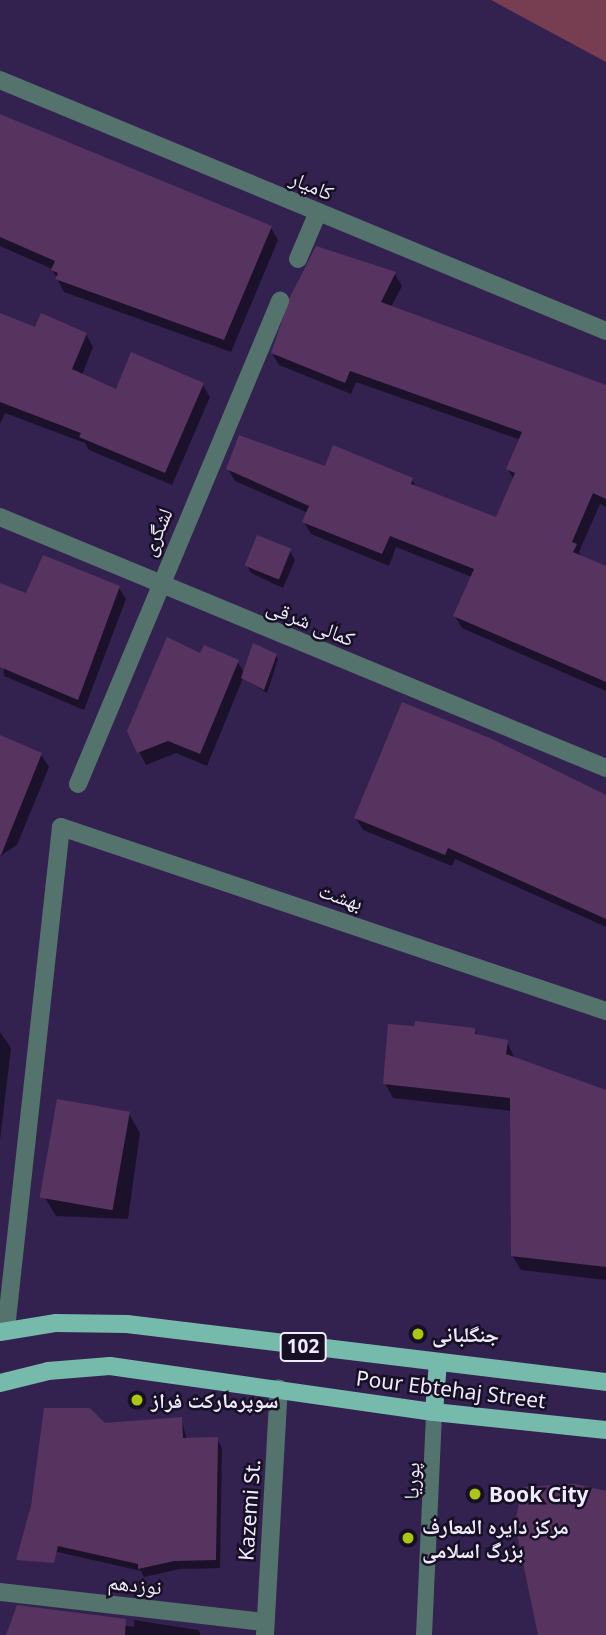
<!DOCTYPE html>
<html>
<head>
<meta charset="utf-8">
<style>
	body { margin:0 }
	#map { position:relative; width:606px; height:1635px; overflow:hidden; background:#33214f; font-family:"Noto Sans","Noto Naskh Arabic",sans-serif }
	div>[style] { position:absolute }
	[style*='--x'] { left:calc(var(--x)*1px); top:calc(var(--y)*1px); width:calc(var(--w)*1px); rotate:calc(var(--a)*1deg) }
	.green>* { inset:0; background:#773d51 }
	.shadow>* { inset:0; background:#0007 }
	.building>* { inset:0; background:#573460; transform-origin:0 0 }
	.service>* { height:16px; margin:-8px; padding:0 8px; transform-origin:8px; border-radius:8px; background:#53736c }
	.minor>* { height:18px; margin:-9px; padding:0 9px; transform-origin:9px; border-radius:9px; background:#53736c }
	.primary>* { height:18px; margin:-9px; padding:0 9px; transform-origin:9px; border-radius:9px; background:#75baab }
	.dots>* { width:19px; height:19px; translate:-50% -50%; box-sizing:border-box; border:4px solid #171025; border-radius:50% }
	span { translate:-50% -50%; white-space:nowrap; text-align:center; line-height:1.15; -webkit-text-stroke:5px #171025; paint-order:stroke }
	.shield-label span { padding:2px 5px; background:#171025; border:2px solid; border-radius:5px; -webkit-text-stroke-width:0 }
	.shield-label { font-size:19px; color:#efeafc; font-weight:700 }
	.street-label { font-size:21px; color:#efeafc }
	.poi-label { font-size:21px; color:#efeafc; font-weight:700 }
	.left { translate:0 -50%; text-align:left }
</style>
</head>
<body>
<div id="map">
	<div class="green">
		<i style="clip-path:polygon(491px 0,606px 0,606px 62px)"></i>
	</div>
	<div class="shadow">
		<i style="clip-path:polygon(0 114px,271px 228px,278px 240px,231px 352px,64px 292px,52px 269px,0 246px)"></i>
		<i style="clip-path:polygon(395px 274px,402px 286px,391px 307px,606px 387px,606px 507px,600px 504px,579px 552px,583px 558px,606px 568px,606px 691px,462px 628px,455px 616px,472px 577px,396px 547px,389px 566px,311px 534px,304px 522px,308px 513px,235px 481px,228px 469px,326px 468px,412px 480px,417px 488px,497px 520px,514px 480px,508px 469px,521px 440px,356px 382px,351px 394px,279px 365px,272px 353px)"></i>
		<i style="clip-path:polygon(0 315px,36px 329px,86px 334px,93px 347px,82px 375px,117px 391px,202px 384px,210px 397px,172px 485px,89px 450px,85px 443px,5px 413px,0 424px)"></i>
		<i style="clip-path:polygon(290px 551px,295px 560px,283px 588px,251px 573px,246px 564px)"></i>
		<i style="clip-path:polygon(0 585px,27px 596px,119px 588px,126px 599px,84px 710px,4px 676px)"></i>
		<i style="clip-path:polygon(201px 655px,237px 661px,245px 674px,276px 655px,278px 659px,267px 693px,243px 678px,207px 766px,176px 753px,146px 765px,129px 731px)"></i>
		<i style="clip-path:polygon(0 737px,41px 755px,49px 767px,17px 845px,0 856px)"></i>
		<i style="clip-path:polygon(491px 740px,606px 796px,606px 927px,455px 859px,452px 866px,363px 830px,356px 818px)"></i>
		<i style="clip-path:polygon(474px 1030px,478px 1036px,507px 1042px,515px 1059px,606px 1092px,606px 1280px,521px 1270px,512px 1255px,512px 1111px,393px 1098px,385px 1083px)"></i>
		<i style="clip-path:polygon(0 1032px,11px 1048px,0 1140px)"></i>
		<i style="clip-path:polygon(129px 1114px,140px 1133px,128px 1219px,56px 1216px,45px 1198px)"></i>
		<i style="clip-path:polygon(181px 1418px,187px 1440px,217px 1439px,222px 1448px,220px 1568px,180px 1569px,144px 1577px,141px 1571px,49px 1550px,104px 1425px)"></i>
		<i style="clip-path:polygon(18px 1607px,134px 1627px,134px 1620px,198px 1630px,201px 1635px,8px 1635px)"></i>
	</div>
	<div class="building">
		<i style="clip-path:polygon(0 114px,272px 226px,224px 340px,55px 279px,58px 273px,51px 270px,55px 261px,0 237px)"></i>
		<i style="clip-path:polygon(316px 246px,396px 272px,381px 302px,606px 385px,606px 499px,593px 493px,572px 542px,577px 544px,573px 552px,606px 566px,606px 682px,453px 616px,474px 569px,390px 536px,382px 554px,302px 522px,309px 506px,226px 469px,239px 435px,325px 466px,333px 445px,413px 478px,411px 484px,496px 517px,515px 473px,506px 469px,522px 432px,350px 371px,345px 383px,271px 353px,290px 297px)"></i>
		<i style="clip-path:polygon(0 313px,35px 327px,41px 313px,87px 333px,72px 369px,116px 389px,131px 352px,204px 383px,165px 473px,79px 437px,81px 433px,0 402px)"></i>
		<i style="left:257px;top:535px;width:37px;height:33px;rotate:22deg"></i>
		<i style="clip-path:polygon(43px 555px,120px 586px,78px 700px,0 667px,0 583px,26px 593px)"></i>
		<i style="clip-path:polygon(167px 637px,200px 653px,204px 645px,239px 660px,200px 754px,168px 741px,137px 753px,127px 731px)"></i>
		<i style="clip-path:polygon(253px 643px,277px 654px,264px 690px,241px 678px)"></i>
		<i style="clip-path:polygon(402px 702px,492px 739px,606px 795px,606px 919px,448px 848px,445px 855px,354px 818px)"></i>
		<i style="clip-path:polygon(0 735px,42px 753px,1px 855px,0 855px)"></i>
		<i style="clip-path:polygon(415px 1021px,475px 1028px,475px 1034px,508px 1040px,506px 1054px,606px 1090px,606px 1267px,511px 1256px,510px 1098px,383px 1084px,388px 1024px,414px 1026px)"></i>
		<i style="left:57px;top:1099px;width:74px;height:100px;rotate:10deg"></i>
		<i style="clip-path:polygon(44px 1408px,90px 1408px,105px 1423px,182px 1417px,183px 1438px,218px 1437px,216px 1560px,174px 1561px,138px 1569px,138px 1564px,58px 1546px,54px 1563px,16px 1560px,31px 1506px)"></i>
		<i style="clip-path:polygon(575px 1484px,606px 1491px,606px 1635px,538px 1635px,515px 1524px,522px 1487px)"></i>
		<i style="clip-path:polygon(17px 1605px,126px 1619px,125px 1635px,6px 1635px)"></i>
	</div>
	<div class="service">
		<i style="--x:424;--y:1635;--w:223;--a:-87.4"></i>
	</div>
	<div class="minor">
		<i style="--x:0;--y:80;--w:656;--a:22.5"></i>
		<i style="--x:298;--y:259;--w:51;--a:-66.9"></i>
		<i style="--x:0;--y:517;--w:656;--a:22.5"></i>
		<i style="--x:78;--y:784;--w:524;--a:-67.3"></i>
		<i style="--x:6;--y:1329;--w:505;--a:-83.75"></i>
		<i style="--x:61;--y:827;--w:575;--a:18.66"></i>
		<i style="--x:0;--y:1592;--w:267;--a:6.5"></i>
		<i style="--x:265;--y:1635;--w:247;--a:-86.8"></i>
	</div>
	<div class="primary">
		<i style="--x:0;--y:1332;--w:57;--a:-9.1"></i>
		<i style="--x:56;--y:1323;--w:71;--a:0.8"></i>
		<i style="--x:127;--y:1324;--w:482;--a:6.9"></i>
		<i style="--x:0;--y:1383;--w:49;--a:-14"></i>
		<i style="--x:48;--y:1371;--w:62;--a:-4.6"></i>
		<i style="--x:110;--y:1366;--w:327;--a:8.1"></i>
		<i style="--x:434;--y:1412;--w:173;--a:6"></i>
		<i style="--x:434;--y:1412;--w:50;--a:-85.4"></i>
	</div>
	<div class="dots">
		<i style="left:418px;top:1334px;background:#acc613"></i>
		<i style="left:137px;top:1400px;background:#acc613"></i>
		<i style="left:475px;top:1494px;background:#acc613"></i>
		<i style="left:408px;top:1538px;background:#acc613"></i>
	</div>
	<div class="shield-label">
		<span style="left:303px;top:1347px">102</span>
	</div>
	<div class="street-label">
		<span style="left:312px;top:185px;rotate:23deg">کامیار</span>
		<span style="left:156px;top:532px;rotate:-67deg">لشگری</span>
		<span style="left:311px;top:622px;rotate:22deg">کمالی شرقی</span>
		<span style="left:341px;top:896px;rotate:18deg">بهشت</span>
		<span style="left:451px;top:1389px;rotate:7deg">Pour Ebtehaj Street</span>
		<span style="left:411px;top:1481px;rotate:-88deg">پوریا</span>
		<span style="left:249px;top:1510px;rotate:-86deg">Kazemi St.</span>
		<span style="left:135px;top:1584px;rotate:6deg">نوزدهم</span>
	</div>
	<div class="poi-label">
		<span class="left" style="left:432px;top:1334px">جنگلبانی</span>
		<span class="left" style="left:151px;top:1400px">سوپرمارکت فراز</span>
		<span class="left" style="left:489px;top:1494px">Book City</span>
		<span class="left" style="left:422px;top:1538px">مرکز دایره المعارف<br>بزرگ اسلامی</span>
	</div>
</div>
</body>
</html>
